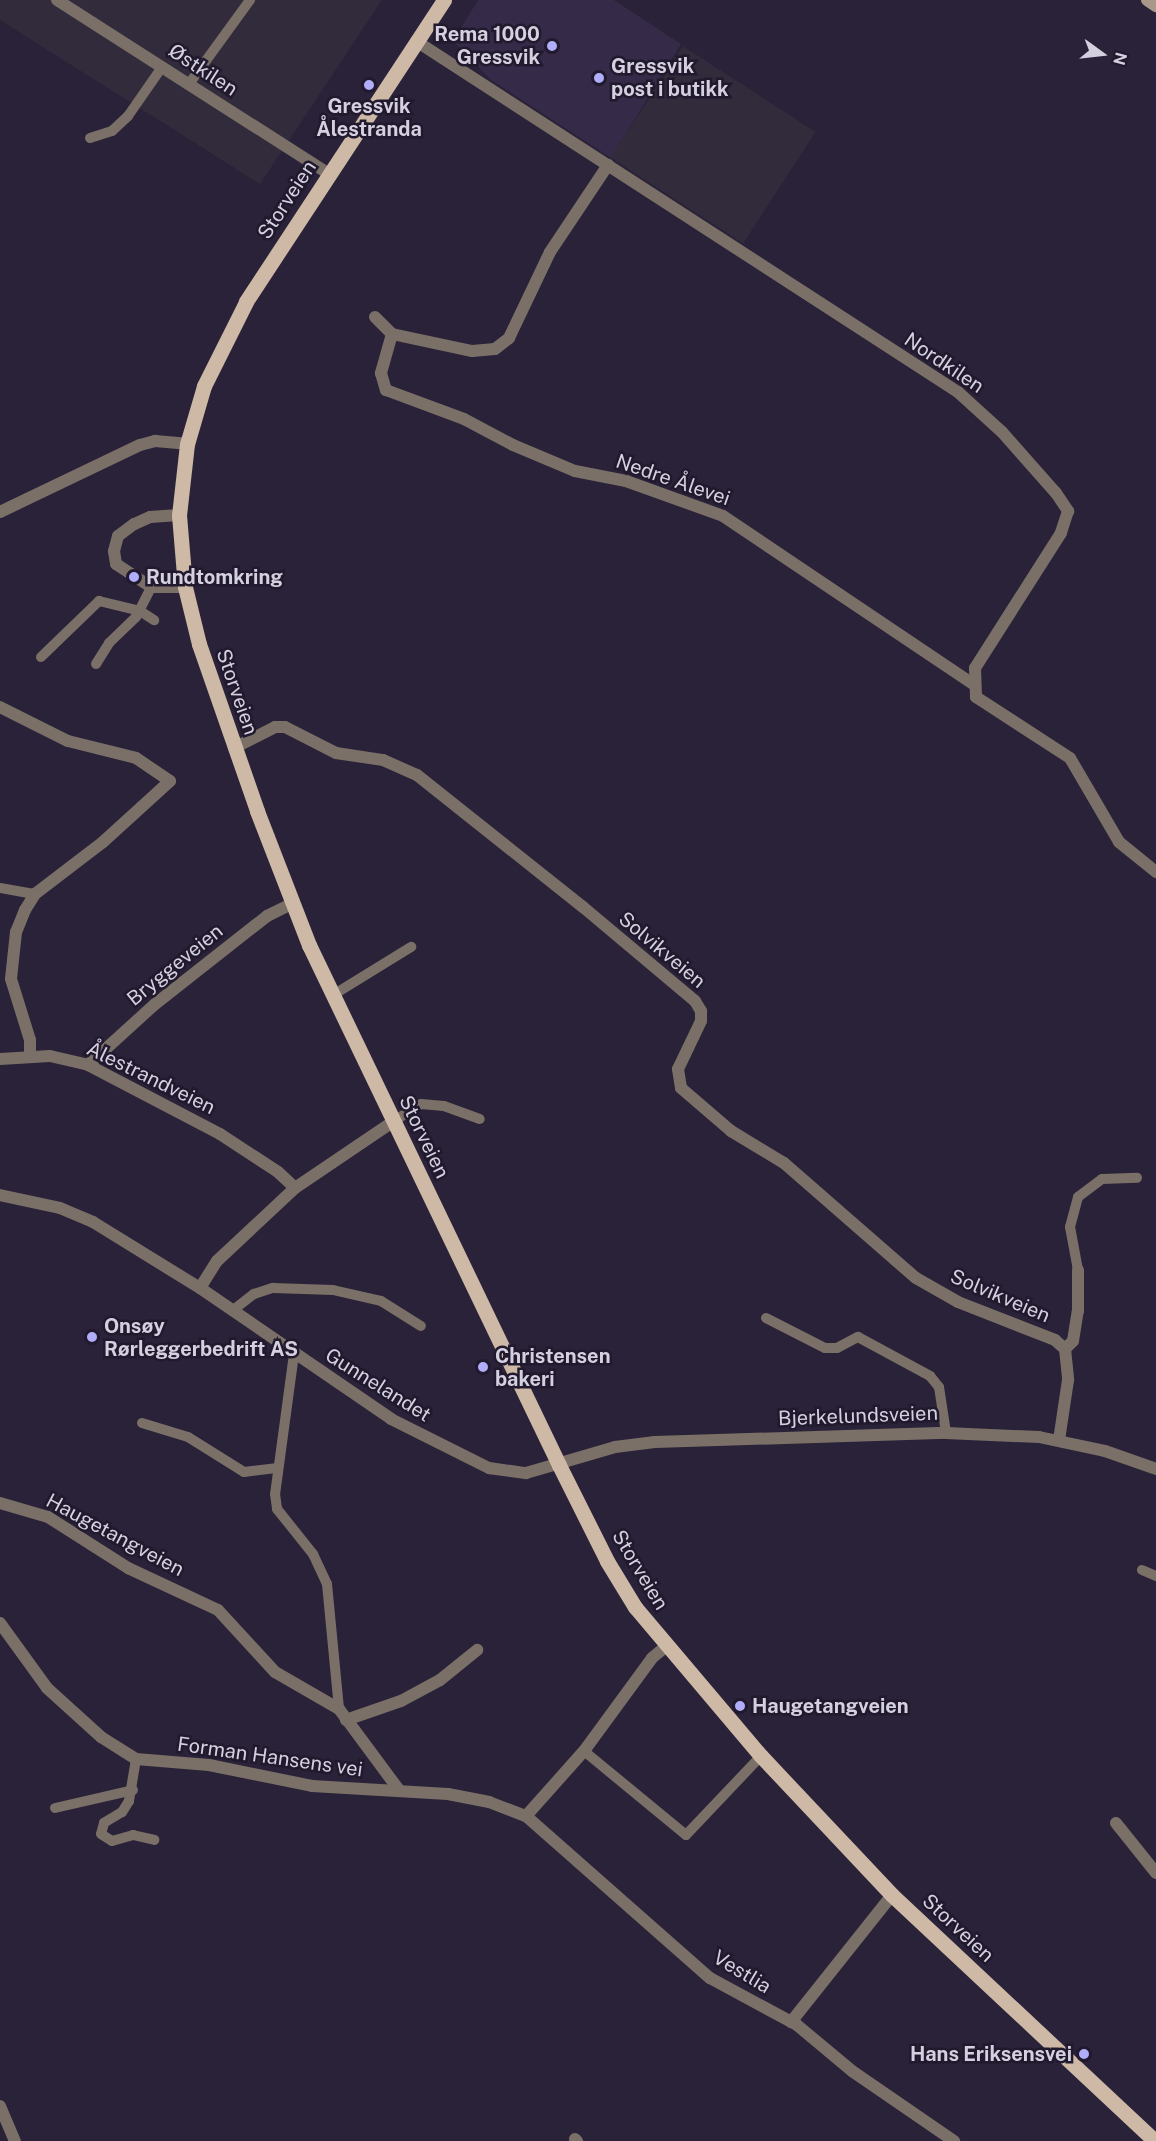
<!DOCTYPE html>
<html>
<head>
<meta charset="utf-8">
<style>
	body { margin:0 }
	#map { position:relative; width:1156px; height:2141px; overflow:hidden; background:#2a2238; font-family:"Public Sans",sans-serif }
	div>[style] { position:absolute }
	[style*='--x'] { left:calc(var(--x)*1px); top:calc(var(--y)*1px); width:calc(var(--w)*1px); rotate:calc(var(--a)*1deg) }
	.built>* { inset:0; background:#352a47 }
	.industrial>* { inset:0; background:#322b3b; transform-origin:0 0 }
	.lane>* { height:10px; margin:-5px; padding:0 5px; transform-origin:5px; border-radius:5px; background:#7a7067 }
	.street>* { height:12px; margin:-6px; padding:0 6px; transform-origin:6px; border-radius:6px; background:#7a7067 }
	.secondary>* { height:12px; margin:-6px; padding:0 6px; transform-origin:6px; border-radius:6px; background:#a9998b }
	.primary>* { height:15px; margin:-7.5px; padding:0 7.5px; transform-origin:7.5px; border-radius:7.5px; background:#ceb9a6 }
	.dots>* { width:16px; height:16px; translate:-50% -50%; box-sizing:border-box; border:3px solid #21192e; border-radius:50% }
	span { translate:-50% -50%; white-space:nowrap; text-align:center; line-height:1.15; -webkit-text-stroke:5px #21192e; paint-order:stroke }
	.poi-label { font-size:20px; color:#d5d0df; font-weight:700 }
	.right { translate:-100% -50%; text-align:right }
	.left { translate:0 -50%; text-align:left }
	.street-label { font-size:20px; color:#d5d0df }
	.north { position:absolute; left:1072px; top:24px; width:60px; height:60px; -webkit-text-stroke:4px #21192e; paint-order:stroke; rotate:105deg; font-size:16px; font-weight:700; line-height:24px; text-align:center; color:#d5d0df }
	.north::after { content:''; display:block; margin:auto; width:21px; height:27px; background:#d5d0df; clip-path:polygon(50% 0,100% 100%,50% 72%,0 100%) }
</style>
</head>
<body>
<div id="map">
	<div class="built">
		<i style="clip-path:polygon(478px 0,614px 0,681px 44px,611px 158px,491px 80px,453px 41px)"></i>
	</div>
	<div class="industrial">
		<i style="clip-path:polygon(0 0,382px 0,260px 184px,0 20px)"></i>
		<i style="left:683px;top:46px;width:158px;height:133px;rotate:33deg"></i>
	</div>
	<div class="lane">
		<i style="--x:189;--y:84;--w:104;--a:-54"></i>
		<i style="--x:90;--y:138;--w:23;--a:-18"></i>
		<i style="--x:112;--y:131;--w:22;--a:-43"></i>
		<i style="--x:128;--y:116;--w:60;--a:-55.2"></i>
		<i style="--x:41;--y:657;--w:81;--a:-44"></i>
		<i style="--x:99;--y:601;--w:42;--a:13.7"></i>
		<i style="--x:140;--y:611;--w:17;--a:33"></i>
		<i style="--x:96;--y:664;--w:25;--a:-58"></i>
		<i style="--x:109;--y:643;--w:37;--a:-44"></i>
		<i style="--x:136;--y:617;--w:34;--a:-63"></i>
		<i style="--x:0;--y:888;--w:36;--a:10"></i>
		<i style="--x:333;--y:995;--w:92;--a:-31.6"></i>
		<i style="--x:394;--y:1121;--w:32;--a:-32"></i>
		<i style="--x:421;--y:1104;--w:23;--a:5"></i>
		<i style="--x:444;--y:1106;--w:38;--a:20"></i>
		<i style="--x:1078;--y:1270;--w:44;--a:-100.5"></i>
		<i style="--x:1070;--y:1227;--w:31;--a:-75"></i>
		<i style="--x:1078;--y:1197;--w:30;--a:-37"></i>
		<i style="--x:1102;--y:1179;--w:35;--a:-2"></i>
		<i style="--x:232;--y:1311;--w:28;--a:-38"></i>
		<i style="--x:254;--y:1294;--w:20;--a:-18"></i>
		<i style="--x:273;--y:1288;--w:60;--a:1.9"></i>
		<i style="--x:333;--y:1290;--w:49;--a:12.9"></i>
		<i style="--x:381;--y:1301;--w:47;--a:32"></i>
		<i style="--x:766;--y:1318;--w:66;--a:27"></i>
		<i style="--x:825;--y:1348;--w:12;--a:0"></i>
		<i style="--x:837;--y:1348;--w:24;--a:-28"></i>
		<i style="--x:858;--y:1337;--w:82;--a:28.4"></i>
		<i style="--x:930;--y:1376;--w:14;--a:51"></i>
		<i style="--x:939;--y:1387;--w:47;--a:81.3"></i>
		<i style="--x:294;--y:1354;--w:141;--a:97.7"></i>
		<i style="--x:275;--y:1494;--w:15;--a:82"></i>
		<i style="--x:277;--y:1509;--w:58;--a:51.3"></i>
		<i style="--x:313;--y:1554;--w:33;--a:65"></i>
		<i style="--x:327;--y:1584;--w:126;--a:84.5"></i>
		<i style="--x:142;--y:1423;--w:48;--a:16.9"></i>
		<i style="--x:188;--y:1437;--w:66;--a:32"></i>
		<i style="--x:244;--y:1472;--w:32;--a:-7"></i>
		<i style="--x:1142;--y:1570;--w:15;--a:23"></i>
		<i style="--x:584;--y:1751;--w:132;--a:39.5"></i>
		<i style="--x:686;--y:1835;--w:109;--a:-46.5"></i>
		<i style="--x:136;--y:1759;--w:43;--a:99.5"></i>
		<i style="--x:129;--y:1801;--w:13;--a:122"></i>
		<i style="--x:122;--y:1812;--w:21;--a:149"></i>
		<i style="--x:104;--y:1823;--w:11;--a:105"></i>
		<i style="--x:101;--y:1834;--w:13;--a:32"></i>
		<i style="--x:112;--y:1841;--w:22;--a:-16"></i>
		<i style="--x:133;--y:1835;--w:22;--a:13"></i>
		<i style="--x:55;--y:1808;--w:80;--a:-13"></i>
	</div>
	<div class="street">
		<i style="--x:57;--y:0;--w:323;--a:32.6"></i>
		<i style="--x:416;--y:41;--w:646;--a:32.93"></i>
		<i style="--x:958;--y:392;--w:59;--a:42.3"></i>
		<i style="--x:1002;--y:432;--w:81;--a:48.5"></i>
		<i style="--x:1056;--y:493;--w:22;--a:56"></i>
		<i style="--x:1068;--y:511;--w:23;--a:108"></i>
		<i style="--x:1061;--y:533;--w:160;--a:122.5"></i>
		<i style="--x:975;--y:668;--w:29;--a:88"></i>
		<i style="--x:976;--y:697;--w:112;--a:33"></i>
		<i style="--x:1070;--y:758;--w:97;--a:59.7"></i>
		<i style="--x:1119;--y:842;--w:48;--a:39"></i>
		<i style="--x:375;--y:317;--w:24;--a:45"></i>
		<i style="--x:392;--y:334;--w:82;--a:12"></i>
		<i style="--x:472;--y:351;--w:23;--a:-5"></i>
		<i style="--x:495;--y:349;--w:18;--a:-38"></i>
		<i style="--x:509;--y:338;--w:95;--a:-64.5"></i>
		<i style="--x:550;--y:252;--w:105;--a:-56.3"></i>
		<i style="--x:392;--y:334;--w:41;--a:105.8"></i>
		<i style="--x:381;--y:373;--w:18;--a:74"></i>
		<i style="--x:386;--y:390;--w:83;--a:20.4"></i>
		<i style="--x:464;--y:419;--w:55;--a:28"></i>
		<i style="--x:513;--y:445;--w:67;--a:22.8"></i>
		<i style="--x:575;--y:471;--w:52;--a:11.1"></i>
		<i style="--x:626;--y:481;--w:103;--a:19.8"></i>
		<i style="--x:723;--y:516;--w:301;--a:33.9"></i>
		<i style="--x:0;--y:512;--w:155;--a:-25.6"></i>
		<i style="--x:140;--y:445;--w:16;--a:-15"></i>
		<i style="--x:155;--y:441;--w:32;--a:5"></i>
		<i style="--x:179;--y:515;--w:29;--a:176"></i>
		<i style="--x:150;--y:517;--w:17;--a:156"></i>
		<i style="--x:134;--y:524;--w:20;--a:143"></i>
		<i style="--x:118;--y:536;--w:16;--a:105"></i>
		<i style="--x:114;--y:551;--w:13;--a:81"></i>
		<i style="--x:116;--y:564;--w:42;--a:33.3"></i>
		<i style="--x:151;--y:587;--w:34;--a:0"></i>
		<i style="--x:0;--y:707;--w:76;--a:26.6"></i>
		<i style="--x:68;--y:741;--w:70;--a:14"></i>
		<i style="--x:136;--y:758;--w:41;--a:34.1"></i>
		<i style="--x:170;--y:781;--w:91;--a:137.7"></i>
		<i style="--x:103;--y:842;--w:86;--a:142.6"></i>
		<i style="--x:35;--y:894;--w:19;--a:122"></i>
		<i style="--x:25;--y:910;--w:24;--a:112"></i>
		<i style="--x:16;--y:932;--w:47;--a:96.1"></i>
		<i style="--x:11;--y:979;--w:64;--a:72.7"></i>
		<i style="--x:30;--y:1040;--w:16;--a:90"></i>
		<i style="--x:234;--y:748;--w:46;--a:-27.1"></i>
		<i style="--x:275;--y:727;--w:10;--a:0"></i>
		<i style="--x:285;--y:727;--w:57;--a:27"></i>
		<i style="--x:336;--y:753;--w:48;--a:8.5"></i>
		<i style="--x:383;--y:760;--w:37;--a:24"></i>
		<i style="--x:417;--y:775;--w:212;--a:38.5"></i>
		<i style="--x:583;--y:907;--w:146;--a:40"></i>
		<i style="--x:695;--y:1001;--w:12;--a:59"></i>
		<i style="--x:701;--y:1011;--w:10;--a:90"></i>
		<i style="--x:701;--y:1021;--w:53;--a:115.6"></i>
		<i style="--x:678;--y:1069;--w:19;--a:81"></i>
		<i style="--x:681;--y:1088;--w:66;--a:40.7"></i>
		<i style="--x:731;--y:1131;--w:62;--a:31.1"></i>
		<i style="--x:784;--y:1163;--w:175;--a:41.1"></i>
		<i style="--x:916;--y:1278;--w:48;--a:29.7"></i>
		<i style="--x:958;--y:1302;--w:104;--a:21.4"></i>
		<i style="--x:1055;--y:1340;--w:13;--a:42"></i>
		<i style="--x:1065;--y:1349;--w:31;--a:84"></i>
		<i style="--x:1068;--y:1380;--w:61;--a:98.5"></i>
		<i style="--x:0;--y:1059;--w:50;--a:-3.4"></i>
		<i style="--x:50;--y:1056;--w:39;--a:13"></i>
		<i style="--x:88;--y:1065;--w:149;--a:27.6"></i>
		<i style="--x:220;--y:1134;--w:69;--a:33.2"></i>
		<i style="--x:278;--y:1172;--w:23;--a:43"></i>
		<i style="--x:88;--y:1065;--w:89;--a:-42.3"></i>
		<i style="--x:154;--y:1005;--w:144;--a:-38.2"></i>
		<i style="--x:267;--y:916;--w:28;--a:-26"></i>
		<i style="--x:0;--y:1195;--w:61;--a:12.2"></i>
		<i style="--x:60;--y:1208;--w:36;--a:23"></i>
		<i style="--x:93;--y:1222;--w:126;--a:31.7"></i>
		<i style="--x:200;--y:1288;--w:232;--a:34.4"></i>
		<i style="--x:391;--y:1419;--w:110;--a:26.6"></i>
		<i style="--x:489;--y:1468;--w:37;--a:8"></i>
		<i style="--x:526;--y:1473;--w:93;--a:-16.3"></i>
		<i style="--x:615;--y:1447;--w:40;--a:-7.1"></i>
		<i style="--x:655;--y:1442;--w:291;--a:-1.8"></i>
		<i style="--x:946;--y:1433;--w:93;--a:2.5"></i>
		<i style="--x:1039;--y:1437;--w:67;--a:12"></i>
		<i style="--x:1105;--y:1451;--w:54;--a:19.4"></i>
		<i style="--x:200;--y:1288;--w:32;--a:-58"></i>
		<i style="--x:217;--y:1261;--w:107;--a:-43.1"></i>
		<i style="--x:295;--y:1188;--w:120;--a:-34.1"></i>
		<i style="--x:1065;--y:1349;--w:11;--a:-45"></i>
		<i style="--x:1073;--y:1341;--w:30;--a:-81"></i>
		<i style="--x:1078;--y:1311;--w:41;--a:-90"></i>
		<i style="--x:0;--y:1503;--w:50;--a:16.3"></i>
		<i style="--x:48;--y:1517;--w:95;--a:32.5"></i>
		<i style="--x:128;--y:1568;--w:99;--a:25"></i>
		<i style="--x:218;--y:1610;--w:84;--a:47.4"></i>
		<i style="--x:275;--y:1672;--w:74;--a:30"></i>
		<i style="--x:339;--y:1709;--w:101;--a:53.5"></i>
		<i style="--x:0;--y:1623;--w:80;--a:54.1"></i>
		<i style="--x:47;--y:1688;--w:73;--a:42.2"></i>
		<i style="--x:101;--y:1737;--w:41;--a:32.2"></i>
		<i style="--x:136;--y:1759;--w:73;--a:4.7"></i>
		<i style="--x:209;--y:1765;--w:105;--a:11.5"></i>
		<i style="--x:312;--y:1786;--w:136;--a:3.4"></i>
		<i style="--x:448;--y:1794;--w:42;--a:11"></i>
		<i style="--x:489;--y:1802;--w:40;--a:21"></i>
		<i style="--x:526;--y:1816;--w:245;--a:41.4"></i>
		<i style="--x:710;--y:1978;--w:99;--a:28.4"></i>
		<i style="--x:797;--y:2025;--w:72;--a:39.9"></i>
		<i style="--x:852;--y:2071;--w:124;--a:34.5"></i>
		<i style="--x:346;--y:1720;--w:58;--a:-19.1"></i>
		<i style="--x:401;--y:1701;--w:44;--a:-28.3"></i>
		<i style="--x:440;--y:1680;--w:48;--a:-39"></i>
		<i style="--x:526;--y:1816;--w:87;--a:-48.3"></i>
		<i style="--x:584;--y:1751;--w:115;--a:-53.8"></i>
		<i style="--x:652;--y:1658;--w:17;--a:-40"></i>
		<i style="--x:1116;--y:1823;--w:64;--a:51.3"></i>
		<i style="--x:791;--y:2022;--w:162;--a:-51.5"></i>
		<i style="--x:0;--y:2106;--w:38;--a:67"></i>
		<i style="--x:575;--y:2139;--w:3;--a:45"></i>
	</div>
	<div class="secondary">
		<i style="--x:1147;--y:0;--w:11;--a:34"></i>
	</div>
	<div class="primary">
		<i style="--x:444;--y:0;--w:361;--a:123.3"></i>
		<i style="--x:246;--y:302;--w:94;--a:116.6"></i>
		<i style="--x:204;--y:386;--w:60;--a:106.3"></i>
		<i style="--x:187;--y:444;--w:71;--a:96.4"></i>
		<i style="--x:179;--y:515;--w:72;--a:85.2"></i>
		<i style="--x:185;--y:587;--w:59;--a:76.2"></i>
		<i style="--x:199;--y:644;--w:177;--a:70.8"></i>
		<i style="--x:257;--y:811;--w:144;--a:68.8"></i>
		<i style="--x:309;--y:945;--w:577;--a:64.32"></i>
		<i style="--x:559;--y:1465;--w:107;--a:63.4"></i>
		<i style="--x:607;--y:1561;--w:54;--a:58.7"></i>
		<i style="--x:635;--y:1607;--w:195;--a:49.8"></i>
		<i style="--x:761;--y:1756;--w:191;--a:46.7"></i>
		<i style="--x:892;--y:1895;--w:360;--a:43.1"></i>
	</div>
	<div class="dots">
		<i style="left:552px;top:46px;background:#b0aefa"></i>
		<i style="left:599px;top:78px;background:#b0aefa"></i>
		<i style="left:369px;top:85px;background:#b0aefa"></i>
		<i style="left:134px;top:577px;background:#b0aefa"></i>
		<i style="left:92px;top:1337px;background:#b0aefa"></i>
		<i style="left:483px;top:1367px;background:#b0aefa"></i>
		<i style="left:740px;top:1706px;background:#b0aefa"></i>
		<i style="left:1084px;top:2054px;background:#b0aefa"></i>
	</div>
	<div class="poi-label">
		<span class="right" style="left:540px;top:46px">Rema 1000<br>Gressvik</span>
		<span class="left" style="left:611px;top:78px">Gressvik<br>post i butikk</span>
		<span style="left:369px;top:118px">Gressvik<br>Ålestranda</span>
		<span class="left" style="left:146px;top:577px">Rundtomkring</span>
		<span class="left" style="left:104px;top:1338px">Onsøy<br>Rørleggerbedrift AS</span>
		<span class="left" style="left:495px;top:1368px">Christensen<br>bakeri</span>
		<span class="left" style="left:752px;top:1706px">Haugetangveien</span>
		<span class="right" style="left:1072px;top:2054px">Hans Eriksensvei</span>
	</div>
	<div class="street-label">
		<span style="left:203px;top:70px;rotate:33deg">Østkilen</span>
		<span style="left:287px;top:200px;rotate:-57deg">Storveien</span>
		<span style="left:944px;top:363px;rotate:34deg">Nordkilen</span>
		<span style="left:673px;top:480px;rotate:19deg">Nedre Ålevei</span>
		<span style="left:237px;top:692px;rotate:71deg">Storveien</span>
		<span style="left:662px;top:950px;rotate:40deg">Solvikveien</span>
		<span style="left:175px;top:965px;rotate:-39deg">Bryggeveien</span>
		<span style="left:151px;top:1078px;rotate:26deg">Ålestrandveien</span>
		<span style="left:424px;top:1137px;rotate:64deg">Storveien</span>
		<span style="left:1000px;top:1296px;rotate:23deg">Solvikveien</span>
		<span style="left:378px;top:1385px;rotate:32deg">Gunnelandet</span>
		<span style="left:858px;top:1416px;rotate:-2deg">Bjerkelundsveien</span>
		<span style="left:115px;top:1535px;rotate:28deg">Haugetangveien</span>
		<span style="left:640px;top:1570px;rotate:59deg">Storveien</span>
		<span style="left:270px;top:1757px;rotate:8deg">Forman Hansens vei</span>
		<span style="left:958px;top:1928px;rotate:43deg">Storveien</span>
		<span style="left:742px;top:1972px;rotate:31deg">Vestlia</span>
	</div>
	<div class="north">N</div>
</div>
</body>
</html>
